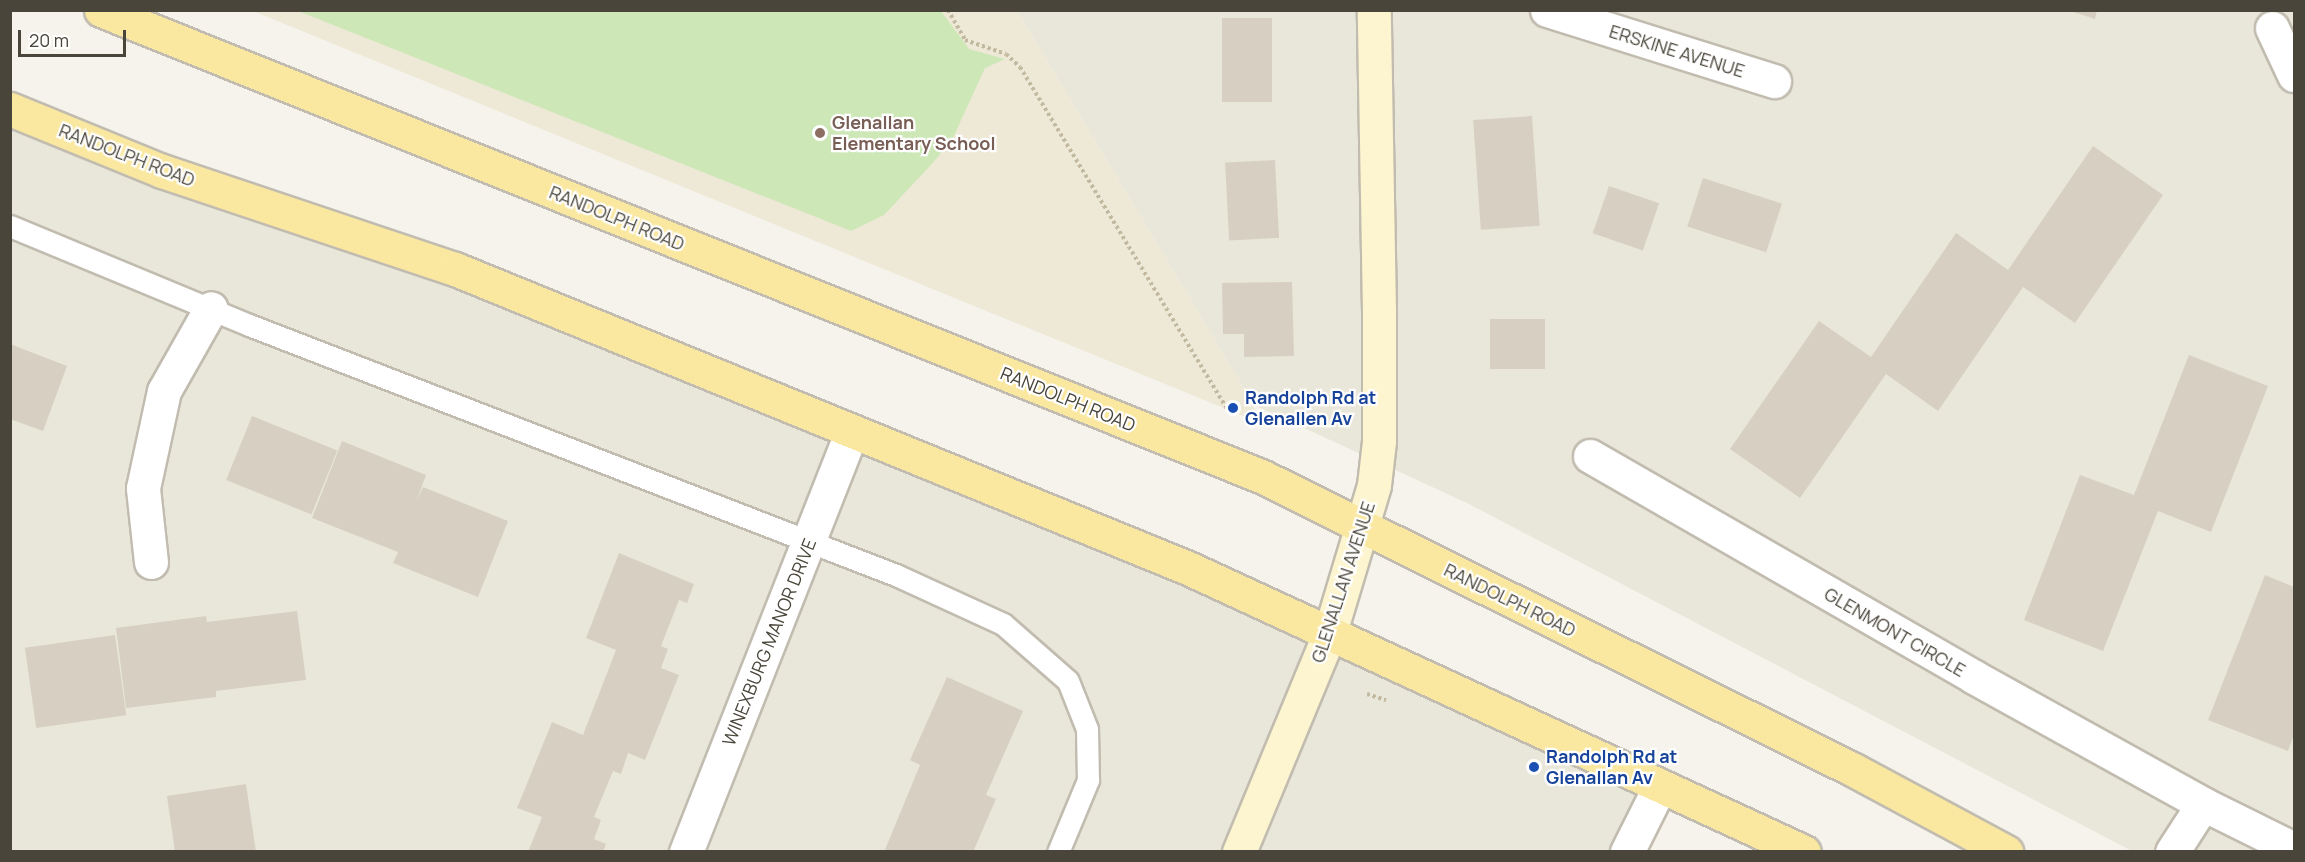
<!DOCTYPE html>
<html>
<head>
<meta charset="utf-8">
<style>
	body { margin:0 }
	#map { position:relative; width:2305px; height:862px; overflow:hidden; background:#f5f3ec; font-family:Manrope,sans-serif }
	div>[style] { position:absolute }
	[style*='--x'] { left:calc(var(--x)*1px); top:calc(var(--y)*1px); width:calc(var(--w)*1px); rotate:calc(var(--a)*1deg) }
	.residential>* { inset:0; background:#e9e6da }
	.education>* { inset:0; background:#eee9d7 }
	.green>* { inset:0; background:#cde7b7 }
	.building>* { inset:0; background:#d7d0c2; transform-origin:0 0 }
	.path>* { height:4px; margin-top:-2px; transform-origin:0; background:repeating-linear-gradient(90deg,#c2b9a0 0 3px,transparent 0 6px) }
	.roads { filter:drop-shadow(2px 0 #c1bcaf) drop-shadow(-2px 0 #c1bcaf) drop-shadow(0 2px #c1bcaf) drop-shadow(0 -2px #c1bcaf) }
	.lane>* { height:21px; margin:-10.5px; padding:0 10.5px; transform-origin:10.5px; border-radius:10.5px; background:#fff }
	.street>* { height:33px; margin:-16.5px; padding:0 16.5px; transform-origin:16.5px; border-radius:16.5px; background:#fff }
	.secondary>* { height:33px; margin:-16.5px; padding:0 16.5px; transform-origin:16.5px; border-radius:16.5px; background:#fdf5cf }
	.primary>* { height:33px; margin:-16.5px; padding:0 16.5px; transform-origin:16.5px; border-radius:16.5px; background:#fae8a0 }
	.dots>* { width:16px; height:16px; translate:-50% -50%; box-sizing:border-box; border:3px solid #fff; border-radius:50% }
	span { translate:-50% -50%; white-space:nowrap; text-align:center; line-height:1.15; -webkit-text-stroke:4.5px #fff; paint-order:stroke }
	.street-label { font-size:18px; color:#4a453a }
	.education-label { font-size:18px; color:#785e54; font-weight:700 }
	.left { translate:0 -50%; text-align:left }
	.transit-label { font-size:18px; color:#164399; font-weight:700 }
	.frame { position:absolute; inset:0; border:12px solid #4a453a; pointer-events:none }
	.scale { position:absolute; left:18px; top:30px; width:108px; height:27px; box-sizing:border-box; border:3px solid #4a453a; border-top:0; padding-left:8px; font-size:18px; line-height:21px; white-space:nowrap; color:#4a453a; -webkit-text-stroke:4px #fff; paint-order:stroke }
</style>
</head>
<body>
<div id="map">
	<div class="residential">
		<i style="clip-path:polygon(1017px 11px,2294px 11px,2294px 851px,2132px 851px,1467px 503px,1254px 405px)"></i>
		<i style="clip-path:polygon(10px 109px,455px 269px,1660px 786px,1627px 852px,11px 851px)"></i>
	</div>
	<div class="education">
		<i style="clip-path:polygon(253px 11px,1017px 11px,1254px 405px,1253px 420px)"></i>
	</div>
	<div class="green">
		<i style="clip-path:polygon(298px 11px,941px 11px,969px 49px,1005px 59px,985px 68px,952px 140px,930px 166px,884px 215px,851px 231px)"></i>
	</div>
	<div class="building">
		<i style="clip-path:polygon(2067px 10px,2097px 10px,2095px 19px)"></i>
		<i style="left:1222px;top:18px;width:50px;height:84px"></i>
		<i style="left:1532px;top:116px;width:110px;height:59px;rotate:86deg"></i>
		<i style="clip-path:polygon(2093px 146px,2163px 195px,2075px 323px,2023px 287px,1938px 411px,1886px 374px,1800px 498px,1730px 449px,1819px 321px,1871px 357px,1956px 233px,2008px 270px)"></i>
		<i style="left:1275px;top:160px;width:78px;height:50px;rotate:87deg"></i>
		<i style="left:1703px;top:178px;width:83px;height:51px;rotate:18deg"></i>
		<i style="left:1609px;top:186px;width:53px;height:50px;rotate:19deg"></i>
		<i style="clip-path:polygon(1292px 282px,1294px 356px,1244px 357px,1244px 334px,1223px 334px,1222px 283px)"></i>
		<i style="left:1490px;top:319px;width:55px;height:50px"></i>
		<i style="clip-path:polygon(10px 344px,67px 366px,43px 431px,10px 419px)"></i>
		<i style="clip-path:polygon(2189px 355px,2268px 386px,2211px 532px,2158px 511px,2103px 651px,2024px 620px,2080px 475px,2134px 495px)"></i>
		<i style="left:252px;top:416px;width:92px;height:69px;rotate:22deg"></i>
		<i style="clip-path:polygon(342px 441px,426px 475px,416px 502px,423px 487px,508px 521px,478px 597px,393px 563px,398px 552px,312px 518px)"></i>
		<i style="clip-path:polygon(619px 553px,694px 584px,687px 603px,679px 600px,661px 646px,668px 649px,661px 668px,679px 675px,645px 760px,628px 753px,621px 774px,613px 771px,594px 817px,601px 820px,594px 839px,606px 844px,603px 852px,528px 852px,542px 817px,517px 808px,552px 722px,583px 735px,616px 650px,586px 638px)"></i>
		<i style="clip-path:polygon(2265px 575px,2294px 587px,2294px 734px,2288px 751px,2208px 720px)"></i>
		<i style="clip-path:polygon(297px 611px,306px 680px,216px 691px,216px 697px,126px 708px,116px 628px,206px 616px,207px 622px)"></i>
		<i style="left:115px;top:635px;width:81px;height:91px;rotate:82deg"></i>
		<i style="clip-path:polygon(947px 677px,1023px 711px,986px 795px,996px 799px,973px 852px,884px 852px,920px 765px,910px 760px)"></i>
		<i style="clip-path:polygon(246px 784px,256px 852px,175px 852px,167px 796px)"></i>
	</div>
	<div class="path">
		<i style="--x:948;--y:10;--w:34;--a:60"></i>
		<i style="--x:965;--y:40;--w:43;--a:18.9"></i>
		<i style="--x:1006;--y:54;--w:19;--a:43"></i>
		<i style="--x:1020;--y:67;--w:400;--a:58.8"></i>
		<i style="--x:1367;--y:694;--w:20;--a:18"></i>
	</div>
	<div class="roads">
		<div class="lane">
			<i style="--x:10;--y:226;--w:259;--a:22.5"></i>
			<i style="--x:249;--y:325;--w:694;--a:21.13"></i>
			<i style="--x:896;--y:575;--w:118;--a:24.6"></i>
			<i style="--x:1003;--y:624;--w:86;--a:41.2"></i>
			<i style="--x:1068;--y:681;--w:52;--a:68.4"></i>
			<i style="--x:1087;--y:729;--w:51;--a:88.9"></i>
			<i style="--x:1088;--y:780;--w:78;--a:112.6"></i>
		</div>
		<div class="street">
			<i style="--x:1547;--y:10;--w:238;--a:17.4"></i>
			<i style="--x:2272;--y:28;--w:52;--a:64.9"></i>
			<i style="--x:1590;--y:456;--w:443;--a:29.9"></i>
			<i style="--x:1974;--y:677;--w:262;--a:29"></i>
			<i style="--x:2203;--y:804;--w:102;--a:26.3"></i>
			<i style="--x:151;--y:562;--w:74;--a:-96.2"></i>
			<i style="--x:143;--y:488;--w:99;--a:-77.8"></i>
			<i style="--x:164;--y:391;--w:95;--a:-60.5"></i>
			<i style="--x:686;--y:852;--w:450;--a:-68.5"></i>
			<i style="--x:1627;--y:852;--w:74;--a:-63.4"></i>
			<i style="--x:2172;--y:852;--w:57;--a:-57.1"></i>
		</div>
		<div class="secondary">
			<i style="--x:1239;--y:852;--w:238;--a:-67.5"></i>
			<i style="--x:1330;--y:632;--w:153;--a:-73.3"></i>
			<i style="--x:1374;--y:485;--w:44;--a:-83.5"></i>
			<i style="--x:1379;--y:441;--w:130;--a:-90"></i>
			<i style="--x:1379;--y:311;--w:301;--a:-91"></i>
		</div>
		<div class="primary">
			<i style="--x:101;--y:10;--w:1252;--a:21.89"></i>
			<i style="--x:1263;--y:477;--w:660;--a:26.37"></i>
			<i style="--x:1854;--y:770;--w:173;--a:28.3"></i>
			<i style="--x:10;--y:109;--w:164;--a:22.2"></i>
			<i style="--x:162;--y:171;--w:309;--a:18.5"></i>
			<i style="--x:455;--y:269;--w:792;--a:22.19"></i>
			<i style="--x:1188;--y:568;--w:678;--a:24.75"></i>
		</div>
	</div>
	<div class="dots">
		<i style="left:820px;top:133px;background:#8d6e63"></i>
		<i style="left:1233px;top:408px;background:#1a4fb4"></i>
		<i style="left:1534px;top:767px;background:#1a4fb4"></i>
	</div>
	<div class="street-label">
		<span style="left:1677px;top:51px;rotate:17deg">ERSKINE AVENUE</span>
		<span style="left:127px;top:155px;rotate:21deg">RANDOLPH ROAD</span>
		<span style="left:617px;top:218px;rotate:22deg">RANDOLPH ROAD</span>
		<span style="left:1068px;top:399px;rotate:22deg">RANDOLPH ROAD</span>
		<span style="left:1343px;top:582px;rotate:-72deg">GLENALLAN AVENUE</span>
		<span style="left:1510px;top:600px;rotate:26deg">RANDOLPH ROAD</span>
		<span style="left:1895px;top:632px;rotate:30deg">GLENMONT CIRCLE</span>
		<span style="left:769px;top:642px;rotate:-68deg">WINEXBURG MANOR DRIVE</span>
	</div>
	<div class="education-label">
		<span class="left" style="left:832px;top:133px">Glenallan<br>Elementary School</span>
	</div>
	<div class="transit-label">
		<span class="left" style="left:1245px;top:408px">Randolph Rd at<br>Glenallen Av</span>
		<span class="left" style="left:1546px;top:767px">Randolph Rd at<br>Glenallan Av</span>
	</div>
	<div class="frame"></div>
	<div class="scale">20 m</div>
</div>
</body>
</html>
